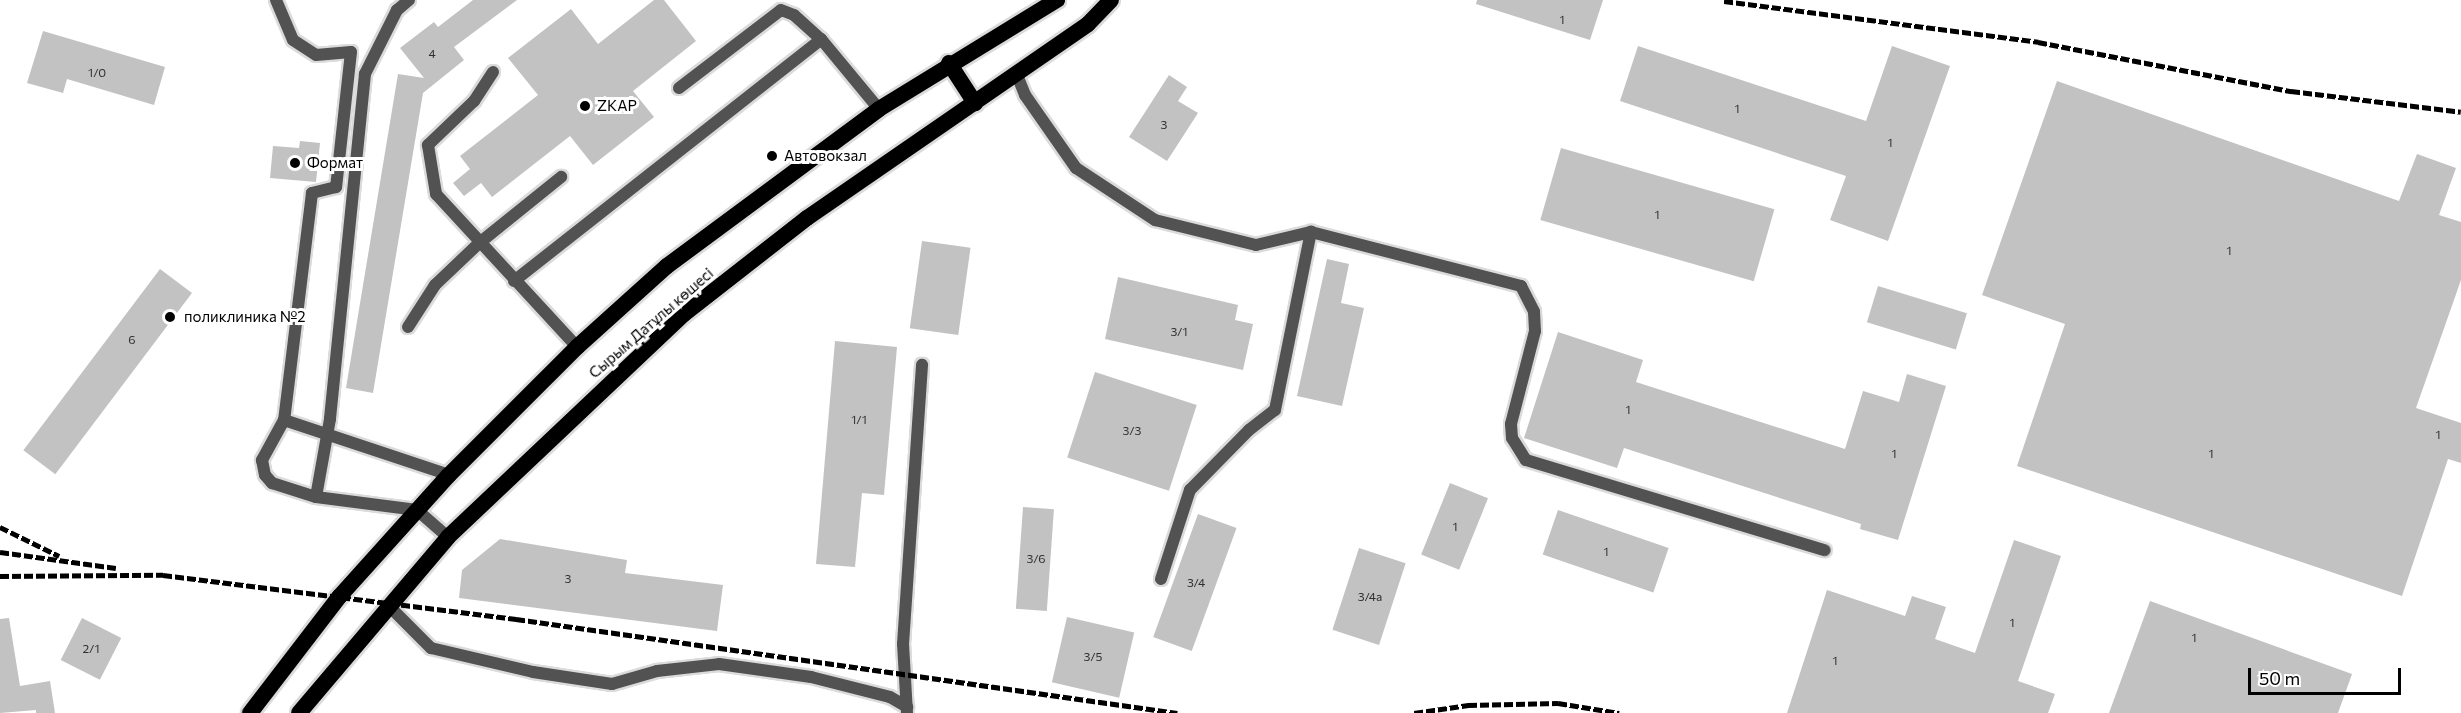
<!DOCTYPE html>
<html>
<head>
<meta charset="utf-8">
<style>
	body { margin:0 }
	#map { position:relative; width:2461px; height:713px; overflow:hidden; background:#fff; font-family:Commissioner,sans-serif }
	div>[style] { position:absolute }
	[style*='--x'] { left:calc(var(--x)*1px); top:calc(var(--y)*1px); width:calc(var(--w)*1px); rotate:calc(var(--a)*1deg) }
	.building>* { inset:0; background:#c2c2c2; transform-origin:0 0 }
	.roads { filter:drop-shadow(2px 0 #dbdbdb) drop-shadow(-2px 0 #dbdbdb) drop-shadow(0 2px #dbdbdb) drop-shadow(0 -2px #dbdbdb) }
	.service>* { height:12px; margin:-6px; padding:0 6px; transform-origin:6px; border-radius:6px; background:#525252 }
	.minor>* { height:12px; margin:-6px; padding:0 6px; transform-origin:6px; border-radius:6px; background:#525252 }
	.trunk>* { height:16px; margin:-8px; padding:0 8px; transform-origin:8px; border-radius:8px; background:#000 }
	.rail>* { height:4.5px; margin-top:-2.25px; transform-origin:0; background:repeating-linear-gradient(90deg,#000 0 9px,transparent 0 12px) }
	.dots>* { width:16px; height:16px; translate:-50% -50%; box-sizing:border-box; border:3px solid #fff; border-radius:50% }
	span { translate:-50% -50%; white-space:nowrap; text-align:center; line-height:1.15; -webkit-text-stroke:6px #fff; paint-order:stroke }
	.number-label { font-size:12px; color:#303030 }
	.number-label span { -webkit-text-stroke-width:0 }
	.poi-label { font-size:15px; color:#000 }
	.left { translate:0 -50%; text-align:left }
	.street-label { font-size:15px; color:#000 }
	.scale { position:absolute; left:2248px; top:668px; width:153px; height:27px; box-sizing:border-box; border:3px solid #000; border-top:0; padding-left:8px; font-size:18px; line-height:21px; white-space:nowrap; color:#000; -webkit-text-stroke:4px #fff; paint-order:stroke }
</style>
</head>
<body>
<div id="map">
	<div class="building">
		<i style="clip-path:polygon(473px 0,517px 0,454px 47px,464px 60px,423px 93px,373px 393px,346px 388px,398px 74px,424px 78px,400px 48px,434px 22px,438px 27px)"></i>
		<i style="clip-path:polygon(654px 0,664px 0,696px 41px,633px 91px,654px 117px,593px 165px,570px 136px,492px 197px,481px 183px,464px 196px,453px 183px,470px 169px,460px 156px,538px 95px,508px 58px,571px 9px,598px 44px)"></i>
		<i style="clip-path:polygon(1477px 0,1603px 0,1590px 40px,1476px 4px)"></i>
		<i style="clip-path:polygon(43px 31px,165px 67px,154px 105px,67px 79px,63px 93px,27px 83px)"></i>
		<i style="clip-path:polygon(1638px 46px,1866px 121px,1892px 46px,1950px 66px,1888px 241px,1830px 220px,1846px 176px,1620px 101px)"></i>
		<i style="clip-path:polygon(1169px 75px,1187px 87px,1178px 101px,1198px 113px,1167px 161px,1129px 137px)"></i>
		<i style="clip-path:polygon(2057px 81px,2399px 201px,2417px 154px,2456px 168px,2439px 215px,2461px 222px,2461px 280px,2416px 408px,2461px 423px,2461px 463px,2448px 459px,2402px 596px,2017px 466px,2065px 324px,1982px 295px)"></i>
		<i style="clip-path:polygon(300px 141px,320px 143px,316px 182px,270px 178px,273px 146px,299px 148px)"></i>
		<i style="left:1561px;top:148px;width:222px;height:75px;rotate:16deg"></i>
		<i style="left:922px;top:241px;width:49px;height:88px;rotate:8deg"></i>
		<i style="clip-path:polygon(1327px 259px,1349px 264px,1341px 303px,1364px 308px,1342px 406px,1297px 396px)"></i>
		<i style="left:160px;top:269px;width:40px;height:227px;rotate:37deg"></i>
		<i style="clip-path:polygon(1118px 277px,1238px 305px,1235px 320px,1253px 324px,1243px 370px,1105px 339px)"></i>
		<i style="left:1878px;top:286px;width:93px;height:38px;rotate:17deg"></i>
		<i style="clip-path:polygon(1558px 332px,1643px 360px,1636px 382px,1845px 449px,1863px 391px,1899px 402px,1907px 374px,1946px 386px,1898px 540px,1860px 529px,1861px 524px,1624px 448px,1617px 468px,1524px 438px)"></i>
		<i style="clip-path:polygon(835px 341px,897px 347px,884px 495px,862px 493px,855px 567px,816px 564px)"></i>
		<i style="left:1095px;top:372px;width:107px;height:90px;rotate:18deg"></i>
		<i style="left:1450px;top:483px;width:41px;height:77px;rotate:22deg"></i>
		<i style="left:1023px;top:507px;width:31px;height:102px;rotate:4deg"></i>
		<i style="left:1558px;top:510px;width:117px;height:47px;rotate:19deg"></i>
		<i style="left:1198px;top:514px;width:41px;height:131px;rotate:20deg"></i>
		<i style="clip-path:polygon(500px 539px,627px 560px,625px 573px,723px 585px,717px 631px,459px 598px,462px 570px)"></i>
		<i style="clip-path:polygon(2014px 540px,2061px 556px,2018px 681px,2055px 694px,2048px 713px,1787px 713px,1827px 590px,1905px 616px,1912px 596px,1946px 607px,1935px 639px,1975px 653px)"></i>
		<i style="left:1359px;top:548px;width:49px;height:86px;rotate:18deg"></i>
		<i style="clip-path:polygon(2150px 601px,2352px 674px,2338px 713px,2109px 713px)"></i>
		<i style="left:1067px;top:617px;width:69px;height:67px;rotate:13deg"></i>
		<i style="clip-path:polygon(9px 618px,20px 686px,50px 681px,55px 713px,36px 713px,36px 710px,0 713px,0 619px)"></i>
		<i style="left:82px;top:618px;width:44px;height:47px;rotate:27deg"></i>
	</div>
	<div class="roads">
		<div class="service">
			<i style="--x:276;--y:0;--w:43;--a:67"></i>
			<i style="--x:293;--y:40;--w:27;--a:33"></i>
			<i style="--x:316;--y:55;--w:35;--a:-5"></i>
			<i style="--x:351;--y:52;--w:136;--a:96.3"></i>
			<i style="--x:336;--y:187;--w:25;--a:166"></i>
			<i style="--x:312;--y:193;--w:229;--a:97"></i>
			<i style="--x:284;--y:420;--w:46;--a:118.8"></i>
			<i style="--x:262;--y:460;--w:15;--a:79"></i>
			<i style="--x:265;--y:475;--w:11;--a:49"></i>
			<i style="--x:272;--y:483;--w:46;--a:17.7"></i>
			<i style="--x:409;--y:0;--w:16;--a:140"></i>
			<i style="--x:397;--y:10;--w:72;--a:116.6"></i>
			<i style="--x:365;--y:74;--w:347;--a:95.8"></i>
			<i style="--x:330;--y:419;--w:79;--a:100.2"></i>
			<i style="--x:316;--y:497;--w:102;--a:7.3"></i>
			<i style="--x:417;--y:510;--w:41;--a:41.1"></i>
			<i style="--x:493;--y:72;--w:35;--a:123"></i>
			<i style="--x:474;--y:101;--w:64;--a:136.3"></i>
			<i style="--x:428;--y:145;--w:50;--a:80.7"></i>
			<i style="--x:436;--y:194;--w:208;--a:47.3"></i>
			<i style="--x:1017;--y:75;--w:22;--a:68"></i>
			<i style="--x:1025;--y:95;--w:89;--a:55.1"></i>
			<i style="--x:1076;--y:168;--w:95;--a:33.4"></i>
			<i style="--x:1155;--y:220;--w:104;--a:13.9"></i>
			<i style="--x:1256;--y:245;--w:57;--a:-13.3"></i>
			<i style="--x:1311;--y:232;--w:217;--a:14.4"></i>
			<i style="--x:1521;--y:286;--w:29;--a:63"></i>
			<i style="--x:1534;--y:312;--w:19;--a:87"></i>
			<i style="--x:1535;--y:331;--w:96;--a:104.5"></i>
			<i style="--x:1511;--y:424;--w:14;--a:86"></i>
			<i style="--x:1512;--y:438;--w:26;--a:58"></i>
			<i style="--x:1526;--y:460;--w:312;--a:16.8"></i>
			<i style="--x:679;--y:88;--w:128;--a:-37.4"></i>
			<i style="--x:781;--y:10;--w:14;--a:21"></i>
			<i style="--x:794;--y:15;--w:36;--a:42"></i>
			<i style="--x:821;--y:39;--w:91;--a:50.4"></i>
			<i style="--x:514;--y:281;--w:391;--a:-38.2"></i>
			<i style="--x:408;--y:327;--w:50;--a:-57.3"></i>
			<i style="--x:435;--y:285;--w:59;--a:-43.6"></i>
			<i style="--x:478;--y:244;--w:107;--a:-38.9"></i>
			<i style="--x:284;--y:420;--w:174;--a:18.4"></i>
			<i style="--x:1161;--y:579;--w:94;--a:-72"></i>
			<i style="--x:1190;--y:490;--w:84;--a:-45.5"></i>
			<i style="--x:1249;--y:430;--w:33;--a:-38"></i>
			<i style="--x:1275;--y:410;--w:182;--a:-78.6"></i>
			<i style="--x:907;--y:713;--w:69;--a:-93.3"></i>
			<i style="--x:903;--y:644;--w:280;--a:-86.1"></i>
		</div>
		<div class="minor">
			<i style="--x:388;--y:605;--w:61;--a:45"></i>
			<i style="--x:431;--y:648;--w:105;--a:13.2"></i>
			<i style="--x:533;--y:672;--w:80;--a:8.6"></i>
			<i style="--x:612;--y:684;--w:47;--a:-16.1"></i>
			<i style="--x:657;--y:671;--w:62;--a:-6.4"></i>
			<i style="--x:719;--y:664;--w:93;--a:8"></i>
			<i style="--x:811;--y:677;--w:81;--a:14.2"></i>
			<i style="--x:890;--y:697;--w:20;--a:30"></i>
		</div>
		<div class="trunk">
			<i style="--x:949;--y:63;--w:48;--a:57"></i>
			<i style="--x:250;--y:713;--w:146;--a:-52.5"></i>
			<i style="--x:339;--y:597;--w:164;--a:-48"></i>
			<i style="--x:449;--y:475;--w:181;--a:-45"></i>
			<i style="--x:577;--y:347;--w:121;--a:-42"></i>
			<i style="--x:667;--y:266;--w:264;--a:-36.5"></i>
			<i style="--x:879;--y:109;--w:209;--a:-31.5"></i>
			<i style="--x:299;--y:713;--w:231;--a:-49.7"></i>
			<i style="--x:448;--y:537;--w:325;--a:-43.4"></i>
			<i style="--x:684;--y:314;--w:156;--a:-38"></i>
			<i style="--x:807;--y:218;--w:341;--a:-34.6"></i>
			<i style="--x:1088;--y:24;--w:33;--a:-46"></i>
		</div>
	</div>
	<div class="rail">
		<i style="--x:1724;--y:1;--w:317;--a:7.4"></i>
		<i style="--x:2038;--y:42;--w:258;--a:11"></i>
		<i style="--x:2291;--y:91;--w:171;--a:7"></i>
		<i style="--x:0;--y:527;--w:66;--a:26.2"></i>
		<i style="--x:0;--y:552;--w:117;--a:7.9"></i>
		<i style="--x:0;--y:576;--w:163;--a:-0.4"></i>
		<i style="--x:163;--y:575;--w:356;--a:7.1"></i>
		<i style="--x:516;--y:619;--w:668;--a:8.09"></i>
		<i style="--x:1414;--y:713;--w:55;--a:-8.4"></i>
		<i style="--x:1468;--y:705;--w:90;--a:-1.3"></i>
		<i style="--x:1558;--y:703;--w:62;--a:9.3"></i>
	</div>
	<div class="dots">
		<i style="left:585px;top:106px;background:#000"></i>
		<i style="left:772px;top:156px;background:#000"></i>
		<i style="left:295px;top:163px;background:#000"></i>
		<i style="left:170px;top:317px;background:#000"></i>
	</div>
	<div class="number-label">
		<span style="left:1562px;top:20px">1</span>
		<span style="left:432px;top:54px">4</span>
		<span style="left:97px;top:73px">1/0</span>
		<span style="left:1737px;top:109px">1</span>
		<span style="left:1164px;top:125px">3</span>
		<span style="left:1890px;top:143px">1</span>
		<span style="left:1657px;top:215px">1</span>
		<span style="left:2229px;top:251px">1</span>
		<span style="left:1179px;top:332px">3/1</span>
		<span style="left:132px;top:340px">6</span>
		<span style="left:1628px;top:410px">1</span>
		<span style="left:859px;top:420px">1/1</span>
		<span style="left:1132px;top:431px">3/3</span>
		<span style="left:2438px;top:435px">1</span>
		<span style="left:1894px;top:454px">1</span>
		<span style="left:2211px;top:454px">1</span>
		<span style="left:1455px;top:527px">1</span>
		<span style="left:1606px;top:552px">1</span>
		<span style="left:1036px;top:559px">3/6</span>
		<span style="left:568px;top:579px">3</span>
		<span style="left:1196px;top:583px">3/4</span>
		<span style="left:1370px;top:597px">3/4а</span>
		<span style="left:2012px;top:623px">1</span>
		<span style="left:2194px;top:638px">1</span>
		<span style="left:91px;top:649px">2/1</span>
		<span style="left:1093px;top:657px">3/5</span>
		<span style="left:1835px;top:661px">1</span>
	</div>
	<div class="poi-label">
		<span class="left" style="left:597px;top:106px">ZKAP</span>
		<span class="left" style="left:784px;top:156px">Автовокзал</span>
		<span class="left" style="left:307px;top:163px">Формат</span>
		<span class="left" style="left:184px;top:317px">поликлиника №2</span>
	</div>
	<div class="street-label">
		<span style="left:651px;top:323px;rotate:-41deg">Сырым Датұлы көшесі</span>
	</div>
	<div class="scale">50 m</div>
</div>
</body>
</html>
